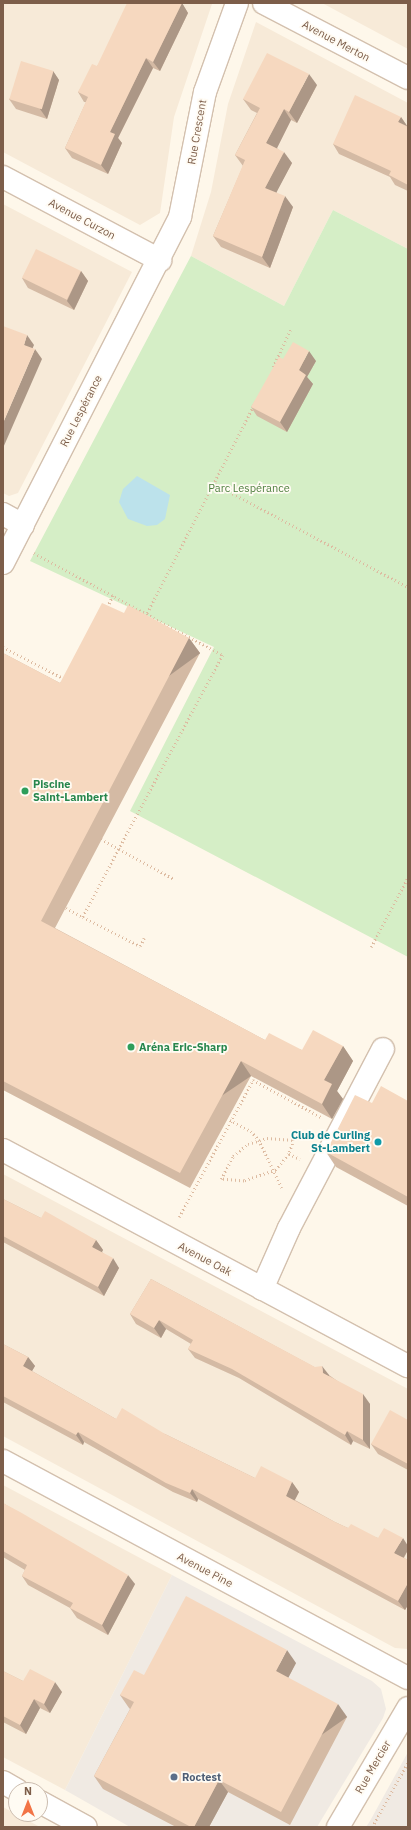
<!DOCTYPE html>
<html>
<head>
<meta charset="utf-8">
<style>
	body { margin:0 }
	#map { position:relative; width:411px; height:1830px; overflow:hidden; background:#fef7ea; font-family:"IBM Plex Sans",sans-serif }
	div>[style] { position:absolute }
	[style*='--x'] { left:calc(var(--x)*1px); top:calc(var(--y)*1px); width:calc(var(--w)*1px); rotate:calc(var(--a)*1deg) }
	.residential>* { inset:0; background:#f7ead8 }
	.industrial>* { inset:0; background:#f0eae3 }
	.green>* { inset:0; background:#d5eec6 }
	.water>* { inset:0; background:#bce2eb }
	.path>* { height:2.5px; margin-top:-1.25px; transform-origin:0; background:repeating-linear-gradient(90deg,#ddbba1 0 1px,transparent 0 4px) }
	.roads { filter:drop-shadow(1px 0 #d3c0ae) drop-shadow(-1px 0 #d3c0ae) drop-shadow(0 1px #d3c0ae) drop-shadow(0 -1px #d3c0ae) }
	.minor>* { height:22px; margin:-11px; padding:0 11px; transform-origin:11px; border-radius:11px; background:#fff }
	.wall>* { inset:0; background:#d4baa4 }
	.shaded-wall>* { inset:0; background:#ac9786; transform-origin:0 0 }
	.building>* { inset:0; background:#f6d8bf; transform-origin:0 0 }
	.dots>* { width:11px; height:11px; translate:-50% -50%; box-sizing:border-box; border:2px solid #fffbf3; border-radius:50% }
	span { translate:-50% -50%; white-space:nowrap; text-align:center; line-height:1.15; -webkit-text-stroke:3.5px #fffbf3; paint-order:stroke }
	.street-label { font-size:11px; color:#7d5e4a }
	.park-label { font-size:11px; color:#4d7e3d }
	.leisure-label { font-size:11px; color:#27864d; font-weight:700 }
	.left { translate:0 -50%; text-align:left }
	.culture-label { font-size:11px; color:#0d838f; font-weight:700 }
	.right { translate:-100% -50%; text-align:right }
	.service-label { font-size:11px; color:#4e5e75; font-weight:700 }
	.frame { position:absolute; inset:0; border:4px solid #7d5e4a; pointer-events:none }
	.north { position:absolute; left:8px; top:1782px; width:40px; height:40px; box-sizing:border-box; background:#fffbf3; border:1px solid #cbbcaf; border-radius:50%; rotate:0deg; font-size:11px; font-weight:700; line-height:16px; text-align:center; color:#7d5e4a }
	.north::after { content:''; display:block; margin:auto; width:14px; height:18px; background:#f27446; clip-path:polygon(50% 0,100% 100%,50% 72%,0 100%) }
</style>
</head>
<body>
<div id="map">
	<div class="residential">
		<i style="clip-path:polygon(3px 3px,212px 4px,174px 117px,160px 213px,140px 225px,3px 152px)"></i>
		<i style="clip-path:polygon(322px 3px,408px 3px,408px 49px)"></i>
		<i style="clip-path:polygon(256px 22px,408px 103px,408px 249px,333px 210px,284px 306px,191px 256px,211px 192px,228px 104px)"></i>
		<i style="clip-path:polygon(3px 204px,132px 272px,18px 493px,9px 496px,3px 493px)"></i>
		<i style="clip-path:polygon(3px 1174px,408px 1389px,408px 1649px,395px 1648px,3px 1436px)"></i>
		<i style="clip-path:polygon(3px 1485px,172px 1575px,65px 1790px,3px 1757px)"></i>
		<i style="clip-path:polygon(3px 1807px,40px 1827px,3px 1827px)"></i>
	</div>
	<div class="industrial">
		<i style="clip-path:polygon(172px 1575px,372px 1681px,381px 1689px,386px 1709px,383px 1718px,317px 1827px,130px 1827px,65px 1790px)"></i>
		<i style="clip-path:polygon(408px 1752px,408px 1827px,366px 1827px,370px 1821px)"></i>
	</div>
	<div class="green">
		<i style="clip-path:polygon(333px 210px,408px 249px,408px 957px,130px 811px,214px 647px,30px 561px,191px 256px,284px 306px)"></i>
	</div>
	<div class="water">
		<i style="clip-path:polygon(137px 476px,170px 495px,165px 519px,157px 525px,147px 526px,128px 519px,119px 502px,123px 489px)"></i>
	</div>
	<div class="path">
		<i style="--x:273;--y:367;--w:43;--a:-65.2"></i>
		<i style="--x:215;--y:484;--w:219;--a:28.1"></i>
		<i style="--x:34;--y:553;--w:215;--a:28.4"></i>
		<i style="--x:223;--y:655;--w:220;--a:118.2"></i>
		<i style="--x:119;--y:849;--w:63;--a:28.6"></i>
		<i style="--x:107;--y:607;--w:13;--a:-63"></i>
		<i style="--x:147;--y:613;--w:232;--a:-62.8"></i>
		<i style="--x:3;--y:647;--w:70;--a:27.3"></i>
		<i style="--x:101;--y:839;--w:21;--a:29"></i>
		<i style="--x:119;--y:849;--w:77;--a:117.9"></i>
		<i style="--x:83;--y:917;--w:64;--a:27"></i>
		<i style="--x:140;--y:946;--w:9;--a:-63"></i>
		<i style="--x:66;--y:908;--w:19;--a:28"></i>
		<i style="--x:371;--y:947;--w:79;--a:-62.1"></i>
		<i style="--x:230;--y:1120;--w:24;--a:28"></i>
		<i style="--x:251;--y:1131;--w:12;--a:48"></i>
		<i style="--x:259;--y:1140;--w:53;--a:64.4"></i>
		<i style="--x:267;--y:1138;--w:27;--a:4"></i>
		<i style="--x:294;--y:1140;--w:15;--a:110"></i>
		<i style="--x:289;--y:1154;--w:21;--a:129"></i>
		<i style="--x:276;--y:1170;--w:34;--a:161"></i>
		<i style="--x:244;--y:1181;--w:23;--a:-175"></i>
		<i style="--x:221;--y:1179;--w:26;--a:-62"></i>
		<i style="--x:233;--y:1156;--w:19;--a:-39"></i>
		<i style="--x:248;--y:1144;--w:20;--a:-18"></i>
		<i style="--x:289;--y:1154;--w:12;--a:24"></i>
		<i style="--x:179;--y:1217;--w:156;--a:-61.6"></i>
		<i style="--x:253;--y:1080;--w:77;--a:28.6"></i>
		<i style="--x:372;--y:1827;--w:74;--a:-61"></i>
	</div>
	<div class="roads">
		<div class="minor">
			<i style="--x:264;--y:3;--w:162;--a:27.5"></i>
			<i style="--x:3;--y:177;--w:178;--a:27.9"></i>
			<i style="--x:3;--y:514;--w:23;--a:29"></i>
			<i style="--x:3;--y:563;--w:389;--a:-62.9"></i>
			<i style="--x:180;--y:217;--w:127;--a:-78.7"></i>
			<i style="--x:205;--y:92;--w:95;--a:-70.2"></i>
			<i style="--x:3;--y:1150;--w:459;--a:28.1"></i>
			<i style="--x:262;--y:1289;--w:67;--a:-66.1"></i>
			<i style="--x:289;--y:1228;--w:202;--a:-62.3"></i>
			<i style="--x:3;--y:1461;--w:459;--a:28.2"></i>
			<i style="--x:3;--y:1782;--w:16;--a:30"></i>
			<i style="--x:40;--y:1802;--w:52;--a:28.5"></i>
			<i style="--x:338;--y:1827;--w:138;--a:-59.5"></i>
		</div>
	</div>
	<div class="wall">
		<i style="clip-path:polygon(182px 3px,188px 13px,160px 71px,153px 68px,118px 138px,122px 143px,108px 174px,72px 158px,65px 148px,86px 102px,84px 102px,78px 92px,97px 66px)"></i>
		<i style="clip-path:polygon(53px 71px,59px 80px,47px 119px,16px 109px,9px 99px)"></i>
		<i style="clip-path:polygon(317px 85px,297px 123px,291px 120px,277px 148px,292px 163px,276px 192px,293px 207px,270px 268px,221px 247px,213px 236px,243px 166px,235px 155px,257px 113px,251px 110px,243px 99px)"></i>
		<i style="clip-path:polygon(401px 117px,408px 127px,408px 191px,395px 185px,390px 177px,339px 154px,333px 144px)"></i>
		<i style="clip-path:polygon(81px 271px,88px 281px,74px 310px,28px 288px,22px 278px)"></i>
		<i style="clip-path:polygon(283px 359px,316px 361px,307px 377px,313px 384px,287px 432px,257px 416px,251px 407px)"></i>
		<i style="clip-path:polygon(124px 613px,189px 638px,200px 653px,55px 928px,265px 1040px,302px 1050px,343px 1046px,353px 1061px,337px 1091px,343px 1099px,332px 1119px,251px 1076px,190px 1188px,3px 1090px,3px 653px,60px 683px)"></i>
		<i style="clip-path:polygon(408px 1101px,408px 1206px,336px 1167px,326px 1152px,372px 1103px)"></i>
		<i style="clip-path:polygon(3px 1199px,41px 1218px,96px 1240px,103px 1250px,102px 1252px,119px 1268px,104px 1296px,3px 1242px)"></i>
		<i style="clip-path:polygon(151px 1279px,329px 1375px,370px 1404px,370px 1449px,353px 1441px,351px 1445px,239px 1378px,195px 1358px,188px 1349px,191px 1344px,166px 1329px,161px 1338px,136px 1324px,130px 1314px)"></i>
		<i style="clip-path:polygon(3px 1344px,28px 1357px,35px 1366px,32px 1371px,116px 1419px,165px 1434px,255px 1478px,292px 1482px,299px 1492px,295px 1500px,335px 1522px,348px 1528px,378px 1538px,408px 1546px,408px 1550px,404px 1558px,408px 1560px,408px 1605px,405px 1610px,198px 1499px,197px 1502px,173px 1492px,84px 1442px,83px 1445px,3px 1402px)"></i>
		<i style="clip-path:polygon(408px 1420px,408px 1470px,378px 1454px,371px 1444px)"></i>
		<i style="clip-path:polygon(3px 1503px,135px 1584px,108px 1635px,77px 1618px,70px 1608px,28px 1585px,22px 1576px,25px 1570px,3px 1557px)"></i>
		<i style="clip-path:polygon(296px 1663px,288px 1678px,347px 1717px,290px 1825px,228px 1792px,209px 1827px,176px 1827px,103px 1789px,94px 1776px,130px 1709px,129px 1708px,120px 1695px,144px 1675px)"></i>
		<i style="clip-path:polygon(3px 1671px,23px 1681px,62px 1692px,50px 1713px,40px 1708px,26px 1734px,3px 1722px)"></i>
	</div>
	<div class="shaded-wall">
		<i style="clip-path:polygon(182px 3px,188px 13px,160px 71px,153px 62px)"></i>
		<i style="clip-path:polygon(146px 58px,153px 68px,118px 138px,122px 143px,108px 174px,101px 165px,110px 132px)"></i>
		<i style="clip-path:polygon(53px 71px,59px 80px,47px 119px,40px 109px)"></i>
		<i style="clip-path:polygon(309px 74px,317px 85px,297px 123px,289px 112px)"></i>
		<i style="clip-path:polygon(284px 109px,291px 120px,274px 154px,266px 143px)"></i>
		<i style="clip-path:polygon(401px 117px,407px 126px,398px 122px)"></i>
		<i style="clip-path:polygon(284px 152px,292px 163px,273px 199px,265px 188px)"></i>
		<i style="clip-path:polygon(285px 196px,293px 207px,270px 268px,262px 257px)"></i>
		<i style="clip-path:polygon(81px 271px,88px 281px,74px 310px,67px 301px)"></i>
		<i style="clip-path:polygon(27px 335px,34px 345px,30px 354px,24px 345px)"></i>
		<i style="clip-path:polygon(35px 349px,42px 359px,3px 448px,3px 423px)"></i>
		<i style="clip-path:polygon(309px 351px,316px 361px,307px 377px,313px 384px,287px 432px,280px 422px,299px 370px)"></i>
		<i style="left:189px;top:638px;width:19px;height:319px;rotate:54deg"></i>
		<i style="clip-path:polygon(343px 1046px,353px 1061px,337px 1091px,343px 1099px,332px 1119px,322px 1104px,324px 1080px)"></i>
		<i style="left:241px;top:1061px;width:18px;height:128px;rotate:56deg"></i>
		<i style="clip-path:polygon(96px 1240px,103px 1250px,99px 1257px,92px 1247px)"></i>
		<i style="clip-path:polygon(113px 1258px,119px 1268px,104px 1296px,98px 1287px)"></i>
		<i style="clip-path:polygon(159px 1320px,166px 1329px,161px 1338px,154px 1328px)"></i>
		<i style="clip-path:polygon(28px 1357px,35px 1366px,29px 1376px,23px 1366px)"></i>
		<i style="clip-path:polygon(322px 1366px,329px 1375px,330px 1382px,323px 1373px)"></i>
		<i style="clip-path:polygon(363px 1394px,370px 1404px,370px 1449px,363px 1440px)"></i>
		<i style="clip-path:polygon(347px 1431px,353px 1441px,351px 1445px,345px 1435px)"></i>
		<i style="clip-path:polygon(78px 1432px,84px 1442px,83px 1445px,76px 1435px)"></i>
		<i style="clip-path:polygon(292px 1482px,299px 1492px,292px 1505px,286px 1496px)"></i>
		<i style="clip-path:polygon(192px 1489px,198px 1499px,197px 1502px,190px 1493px)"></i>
		<i style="clip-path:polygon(403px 1538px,408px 1546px,408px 1550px,401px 1562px,394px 1553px)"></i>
		<i style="clip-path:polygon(128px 1575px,135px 1584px,108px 1635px,102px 1625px)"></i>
		<i style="clip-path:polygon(408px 1583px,408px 1605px,405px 1610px,398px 1601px)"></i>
		<i style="clip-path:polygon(287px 1650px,296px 1663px,285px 1684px,276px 1671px)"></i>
		<i style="clip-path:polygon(55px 1682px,62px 1692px,50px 1713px,44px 1704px)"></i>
		<i style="clip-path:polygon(34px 1699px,40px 1708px,26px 1734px,20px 1725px)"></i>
		<i style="left:338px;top:1704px;width:16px;height:122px;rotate:55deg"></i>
		<i style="clip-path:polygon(219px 1780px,228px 1792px,209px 1827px,194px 1827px)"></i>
	</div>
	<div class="building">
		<i style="clip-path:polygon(127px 3px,182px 3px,153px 62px,146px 58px,110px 132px,115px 134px,101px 165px,65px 148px,88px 97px,78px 92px,92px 64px,97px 66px)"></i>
		<i style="clip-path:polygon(267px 53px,309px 74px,289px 112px,284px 109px,266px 143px,284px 152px,265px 188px,285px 196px,262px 257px,213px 236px,245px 160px,235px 155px,260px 108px,243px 99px)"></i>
		<i style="left:21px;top:61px;width:34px;height:40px;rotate:17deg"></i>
		<i style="clip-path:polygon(355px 95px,401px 117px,398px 122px,408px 127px,408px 185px,389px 175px,391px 171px,333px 144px)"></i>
		<i style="left:36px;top:249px;width:50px;height:32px;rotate:26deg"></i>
		<i style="clip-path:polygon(3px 326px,27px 335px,24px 345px,35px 349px,3px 423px)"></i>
		<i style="clip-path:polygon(293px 342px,309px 351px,299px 370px,306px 375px,280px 422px,251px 407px,279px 357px,283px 359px)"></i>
		<i style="clip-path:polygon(102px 603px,124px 613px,128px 605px,189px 638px,41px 921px,265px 1040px,269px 1033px,302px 1050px,313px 1030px,343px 1046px,324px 1080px,332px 1084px,322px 1104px,241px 1061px,180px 1173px,3px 1081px,3px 653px,60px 683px)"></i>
		<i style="clip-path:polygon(381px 1086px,408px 1101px,408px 1197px,326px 1152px,355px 1095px,372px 1103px)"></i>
		<i style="clip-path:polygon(3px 1199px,41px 1218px,45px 1211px,96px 1240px,92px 1247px,113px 1258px,98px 1287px,3px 1236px)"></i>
		<i style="clip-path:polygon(151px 1279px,315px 1367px,322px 1366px,323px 1373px,363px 1394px,363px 1440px,347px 1431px,345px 1435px,232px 1369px,188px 1349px,193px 1340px,159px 1320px,154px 1328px,130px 1314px)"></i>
		<i style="clip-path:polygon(3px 1344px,28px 1357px,23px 1366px,116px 1419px,122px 1408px,165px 1434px,255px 1478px,261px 1466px,292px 1482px,286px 1496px,335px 1522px,348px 1528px,351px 1524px,378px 1538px,384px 1528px,403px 1538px,394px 1553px,408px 1560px,408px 1583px,398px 1601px,192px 1489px,190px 1493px,166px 1483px,78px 1432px,76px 1435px,3px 1396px)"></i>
		<i style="clip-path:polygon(390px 1410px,408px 1420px,408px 1464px,371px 1444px)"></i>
		<i style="clip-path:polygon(3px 1503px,20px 1512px,128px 1575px,102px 1625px,70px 1608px,73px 1603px,22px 1576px,27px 1565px,3px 1551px)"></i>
		<i style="clip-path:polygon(186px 1596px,287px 1650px,276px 1671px,338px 1704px,281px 1812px,219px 1780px,194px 1827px,191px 1827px,94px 1776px,134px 1702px,120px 1695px,134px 1670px,144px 1675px)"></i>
		<i style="clip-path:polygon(30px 1669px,55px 1682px,44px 1704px,34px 1699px,20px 1725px,3px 1716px,3px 1671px,23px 1681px)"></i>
	</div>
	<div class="dots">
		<i style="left:25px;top:791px;background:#2e9e5b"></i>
		<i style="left:131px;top:1047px;background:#2e9e5b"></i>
		<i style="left:378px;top:1142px;background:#0f9aa8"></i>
		<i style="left:174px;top:1777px;background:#5c6f8a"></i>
	</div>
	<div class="street-label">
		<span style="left:336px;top:41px;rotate:28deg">Avenue Merton</span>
		<span style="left:197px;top:132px;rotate:-80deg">Rue Crescent</span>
		<span style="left:82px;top:219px;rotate:28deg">Avenue Curzon</span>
		<span style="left:81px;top:411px;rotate:-63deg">Rue Lespérance</span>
		<span style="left:205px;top:1259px;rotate:28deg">Avenue Oak</span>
		<span style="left:205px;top:1570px;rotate:28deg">Avenue Pine</span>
		<span style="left:373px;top:1767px;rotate:-60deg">Rue Mercier</span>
	</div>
	<div class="park-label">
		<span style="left:249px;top:488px">Parc Lespérance</span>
	</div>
	<div class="leisure-label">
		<span class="left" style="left:33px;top:791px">Piscine<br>Saint-Lambert</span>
		<span class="left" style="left:139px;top:1047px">Aréna Eric-Sharp</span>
	</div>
	<div class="culture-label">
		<span class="right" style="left:370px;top:1142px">Club de Curling<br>St-Lambert</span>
	</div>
	<div class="service-label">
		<span class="left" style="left:182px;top:1777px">Roctest</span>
	</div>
	<div class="frame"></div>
	<div class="north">N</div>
</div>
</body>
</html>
